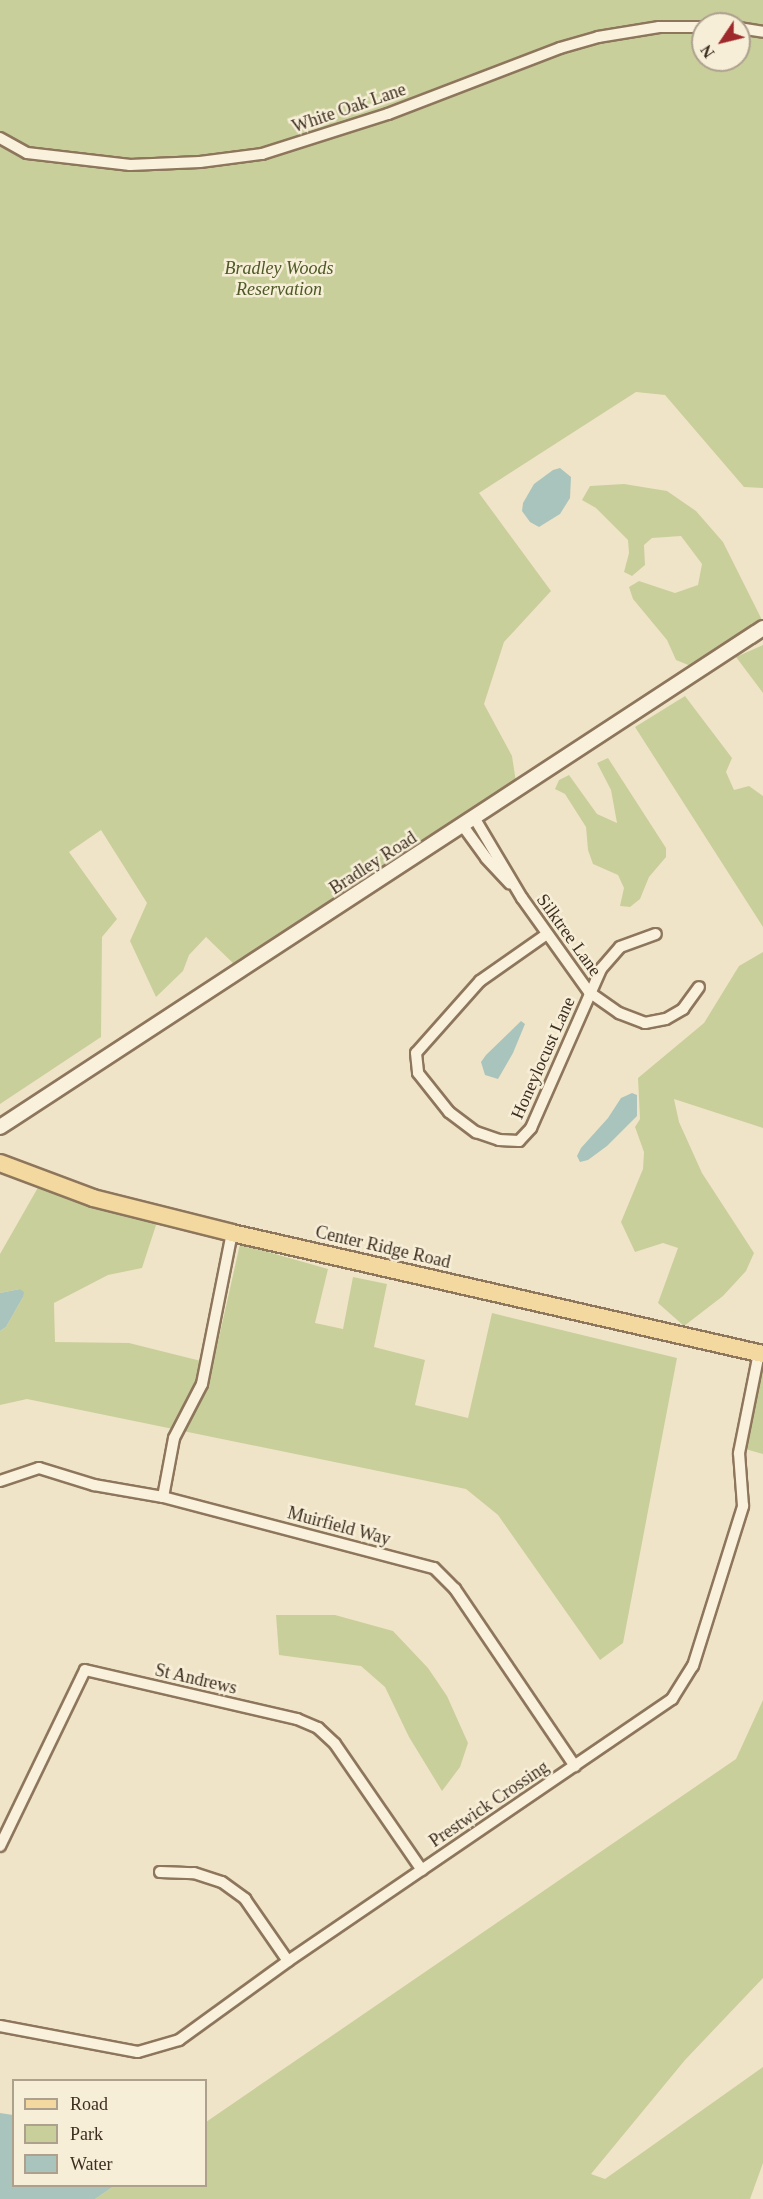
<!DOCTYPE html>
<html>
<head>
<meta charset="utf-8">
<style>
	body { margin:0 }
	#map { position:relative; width:763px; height:2199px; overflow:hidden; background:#f0e4c8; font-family:"Times New Roman",serif }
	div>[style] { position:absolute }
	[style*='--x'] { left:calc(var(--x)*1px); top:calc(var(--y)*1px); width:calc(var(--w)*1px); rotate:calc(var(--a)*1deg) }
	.green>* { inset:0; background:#c9cf9b }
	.water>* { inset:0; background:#a9c4bc }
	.roads { filter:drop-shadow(2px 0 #8d765c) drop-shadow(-2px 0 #8d765c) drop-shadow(0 2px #8d765c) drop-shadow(0 -2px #8d765c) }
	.minor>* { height:10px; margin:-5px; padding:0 5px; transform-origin:5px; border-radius:5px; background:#faf1dc }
	.tertiary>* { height:14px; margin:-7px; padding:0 7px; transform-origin:7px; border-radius:7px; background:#faf1dc }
	.primary>* { height:16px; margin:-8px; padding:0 8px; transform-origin:8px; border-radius:8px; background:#f3d9a0 }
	span { translate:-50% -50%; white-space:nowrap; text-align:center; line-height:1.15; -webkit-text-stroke:5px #f7eed8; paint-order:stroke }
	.street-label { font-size:18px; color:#3d2e20 }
	.park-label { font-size:18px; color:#4d5a26; font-style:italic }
	.legend { position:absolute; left:12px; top:2079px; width:195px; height:108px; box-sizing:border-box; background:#f7eed8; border:2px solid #ada18e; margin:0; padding:8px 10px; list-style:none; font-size:18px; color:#3d2e20 }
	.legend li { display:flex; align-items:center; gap:12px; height:30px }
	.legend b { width:30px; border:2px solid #ada18e }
	.north { position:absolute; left:691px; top:12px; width:60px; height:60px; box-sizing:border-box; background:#f7eed8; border:2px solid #ada18e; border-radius:50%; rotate:235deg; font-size:16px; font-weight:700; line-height:24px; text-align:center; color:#3d2e20 }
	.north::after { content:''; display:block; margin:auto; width:21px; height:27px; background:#9e2a2b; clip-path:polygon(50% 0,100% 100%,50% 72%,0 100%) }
</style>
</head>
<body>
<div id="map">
	<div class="green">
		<i style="clip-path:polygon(evenodd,0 0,763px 0,763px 488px,744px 487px,665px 395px,636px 392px,479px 493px,551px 591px,504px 642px,484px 704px,512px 756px,516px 782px,235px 965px,206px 937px,189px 955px,183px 971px,156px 997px,130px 941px,147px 903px,101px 830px,69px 852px,117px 919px,102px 937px,101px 1037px,0 1104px,0 0,703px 24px,739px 24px,739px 60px,703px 60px,703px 24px)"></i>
		<i style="clip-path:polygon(624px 484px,667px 491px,696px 511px,723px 542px,762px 620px,693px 667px,676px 660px,667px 640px,633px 599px,629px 587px,639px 581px,675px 593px,698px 585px,702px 564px,681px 536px,652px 538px,644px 545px,645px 565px,632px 576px,624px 572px,629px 553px,628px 540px,596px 508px,582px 500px,590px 486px)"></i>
		<i style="clip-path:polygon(763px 645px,763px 693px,736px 657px)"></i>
		<i style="clip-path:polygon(685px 696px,732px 758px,726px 772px,734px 790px,749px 786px,763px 796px,763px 927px,635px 727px)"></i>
		<i style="clip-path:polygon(608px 758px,666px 848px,666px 857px,649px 877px,640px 899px,630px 907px,620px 906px,624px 888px,618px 875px,593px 864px,588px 850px,586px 827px,565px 794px,555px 789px,559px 780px,569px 775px,597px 814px,617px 823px,611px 790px,597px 763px)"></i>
		<i style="clip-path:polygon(763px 952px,763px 1128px,674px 1099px,679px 1122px,702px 1173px,754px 1253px,746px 1271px,723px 1296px,684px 1326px,658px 1303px,678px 1248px,663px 1243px,635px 1252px,621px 1222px,643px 1169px,644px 1152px,635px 1127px,640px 1119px,638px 1078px,704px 1023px,739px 966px)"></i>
		<i style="clip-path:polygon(40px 1184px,158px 1219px,142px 1268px,108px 1275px,54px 1303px,55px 1342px,129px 1343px,213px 1364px,240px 1244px,328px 1269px,315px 1323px,343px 1329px,353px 1277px,387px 1284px,374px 1347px,425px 1360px,415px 1405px,468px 1418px,492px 1313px,677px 1358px,623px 1643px,600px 1660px,498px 1515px,466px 1489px,27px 1399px,0 1405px,0 1331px,6px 1327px,23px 1297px,20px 1289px,0 1293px,0 1254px)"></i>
		<i style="clip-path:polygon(763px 1364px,763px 1454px,745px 1449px)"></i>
		<i style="clip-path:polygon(276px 1615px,335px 1615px,393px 1631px,428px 1668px,447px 1696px,468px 1743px,460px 1767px,442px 1791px,409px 1737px,385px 1687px,361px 1666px,279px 1655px)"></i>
		<i style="clip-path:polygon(763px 1700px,763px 1978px,685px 2060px,591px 2174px,605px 2179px,763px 2067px,763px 2163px,750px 2199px,95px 2199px,114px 2186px,206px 2186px,206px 2122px,736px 1759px)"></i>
	</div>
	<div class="water">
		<i style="clip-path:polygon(560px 468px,571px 477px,570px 498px,560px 514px,539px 527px,530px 522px,522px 511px,523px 503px,534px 484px,553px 470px)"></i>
		<i style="clip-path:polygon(521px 1021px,525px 1024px,513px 1053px,498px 1079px,485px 1075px,481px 1062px,486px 1055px)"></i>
		<i style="clip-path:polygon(632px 1093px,637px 1095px,637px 1116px,607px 1146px,588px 1160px,580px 1162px,577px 1156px,581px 1148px,608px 1118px,621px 1098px)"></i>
		<i style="clip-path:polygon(20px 1289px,24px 1292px,23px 1297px,6px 1327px,0 1331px,0 1293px)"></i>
		<i style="clip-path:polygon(0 2113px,13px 2115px,14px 2186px,114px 2186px,95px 2199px,0 2199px)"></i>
	</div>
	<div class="roads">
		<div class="minor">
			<i style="--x:739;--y:28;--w:24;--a:9"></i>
			<i style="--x:0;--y:138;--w:31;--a:29"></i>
			<i style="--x:27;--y:153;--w:104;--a:6.6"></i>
			<i style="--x:130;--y:165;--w:70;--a:-2.5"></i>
			<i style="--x:200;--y:162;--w:63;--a:-7.4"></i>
			<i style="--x:262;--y:154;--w:132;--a:-17.6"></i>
			<i style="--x:388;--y:114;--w:184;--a:-21"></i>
			<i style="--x:560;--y:48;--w:40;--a:-16"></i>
			<i style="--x:598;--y:37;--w:62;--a:-9.3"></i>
			<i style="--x:659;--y:27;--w:44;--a:0"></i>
			<i style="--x:475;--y:819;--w:92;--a:59.3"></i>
			<i style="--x:522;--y:898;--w:115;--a:54.5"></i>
			<i style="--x:589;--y:992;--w:37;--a:35"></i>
			<i style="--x:619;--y:1013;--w:28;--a:21"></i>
			<i style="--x:645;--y:1023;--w:21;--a:-11"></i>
			<i style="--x:666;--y:1019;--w:20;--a:-30"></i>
			<i style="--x:683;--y:1009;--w:27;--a:-54"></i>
			<i style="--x:463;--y:826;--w:39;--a:54"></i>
			<i style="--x:486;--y:858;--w:35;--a:47"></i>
			<i style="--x:547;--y:934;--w:82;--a:145"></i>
			<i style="--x:480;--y:981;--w:96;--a:131.6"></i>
			<i style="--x:416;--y:1053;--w:20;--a:84"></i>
			<i style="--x:418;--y:1073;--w:50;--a:51.5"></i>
			<i style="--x:449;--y:1112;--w:34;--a:37"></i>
			<i style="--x:476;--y:1132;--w:24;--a:19"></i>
			<i style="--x:499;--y:1140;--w:20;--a:3"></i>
			<i style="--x:519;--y:1141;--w:18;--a:-47"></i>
			<i style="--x:531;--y:1128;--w:174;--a:-66.2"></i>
			<i style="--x:601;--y:969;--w:29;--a:-49"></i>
			<i style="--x:620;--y:947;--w:38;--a:-20"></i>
			<i style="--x:0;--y:1481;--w:41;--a:-18.4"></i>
			<i style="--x:39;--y:1468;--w:58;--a:17.2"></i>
			<i style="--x:94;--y:1485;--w:70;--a:9.9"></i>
			<i style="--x:163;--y:1497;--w:280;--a:14.7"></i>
			<i style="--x:434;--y:1568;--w:30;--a:45"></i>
			<i style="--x:455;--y:1589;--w:214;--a:55.9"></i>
			<i style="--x:163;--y:1497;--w:60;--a:-79.4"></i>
			<i style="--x:174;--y:1438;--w:61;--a:-62.6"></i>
			<i style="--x:202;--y:1384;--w:154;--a:-78.8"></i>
			<i style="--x:0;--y:1846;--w:195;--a:-64.2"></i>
			<i style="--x:85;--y:1670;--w:218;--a:13"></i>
			<i style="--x:297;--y:1719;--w:23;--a:23"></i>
			<i style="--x:318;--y:1728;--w:23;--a:43"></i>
			<i style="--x:335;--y:1744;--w:153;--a:55.4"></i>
			<i style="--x:160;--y:1872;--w:34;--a:2"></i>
			<i style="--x:194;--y:1873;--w:29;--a:18"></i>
			<i style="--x:222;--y:1882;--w:29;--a:36"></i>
			<i style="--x:245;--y:1899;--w:75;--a:55.3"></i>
			<i style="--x:0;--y:2026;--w:140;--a:10.7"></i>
			<i style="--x:138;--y:2052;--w:43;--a:-16.3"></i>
			<i style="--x:179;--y:2040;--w:135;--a:-35.9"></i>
			<i style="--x:288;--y:1961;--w:465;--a:-34.3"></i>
			<i style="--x:672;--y:1699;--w:39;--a:-58"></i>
			<i style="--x:693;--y:1666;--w:168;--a:-72.6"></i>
			<i style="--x:743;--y:1506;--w:53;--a:-94.3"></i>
			<i style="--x:739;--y:1453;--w:102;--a:-78.7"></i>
		</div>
		<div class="tertiary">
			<i style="--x:0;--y:1127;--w:912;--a:-33.18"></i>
		</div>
		<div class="primary">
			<i style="--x:0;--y:1163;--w:99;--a:20.6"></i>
			<i style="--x:93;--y:1198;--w:143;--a:14.1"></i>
			<i style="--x:232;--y:1233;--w:545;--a:12.84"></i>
		</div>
	</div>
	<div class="street-label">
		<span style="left:349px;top:108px;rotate:-19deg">White Oak Lane</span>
		<span style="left:373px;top:863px;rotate:-33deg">Bradley Road</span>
		<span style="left:569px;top:935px;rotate:54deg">Silktree Lane</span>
		<span style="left:543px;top:1058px;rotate:-66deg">Honeylocust Lane</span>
		<span style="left:383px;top:1247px;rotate:13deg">Center Ridge Road</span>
		<span style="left:339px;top:1526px;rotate:15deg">Muirfield Way</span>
		<span style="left:196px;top:1679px;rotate:13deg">St Andrews</span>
		<span style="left:489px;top:1804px;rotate:-34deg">Prestwick Crossing</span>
	</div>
	<div class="park-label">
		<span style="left:279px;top:279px">Bradley Woods<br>Reservation</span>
	</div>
	<ul class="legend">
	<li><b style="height:8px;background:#f3d9a0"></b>Road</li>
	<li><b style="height:16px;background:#c9cf9b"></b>Park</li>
	<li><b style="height:16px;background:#a9c4bc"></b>Water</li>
	</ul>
	<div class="north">N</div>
</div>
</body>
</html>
